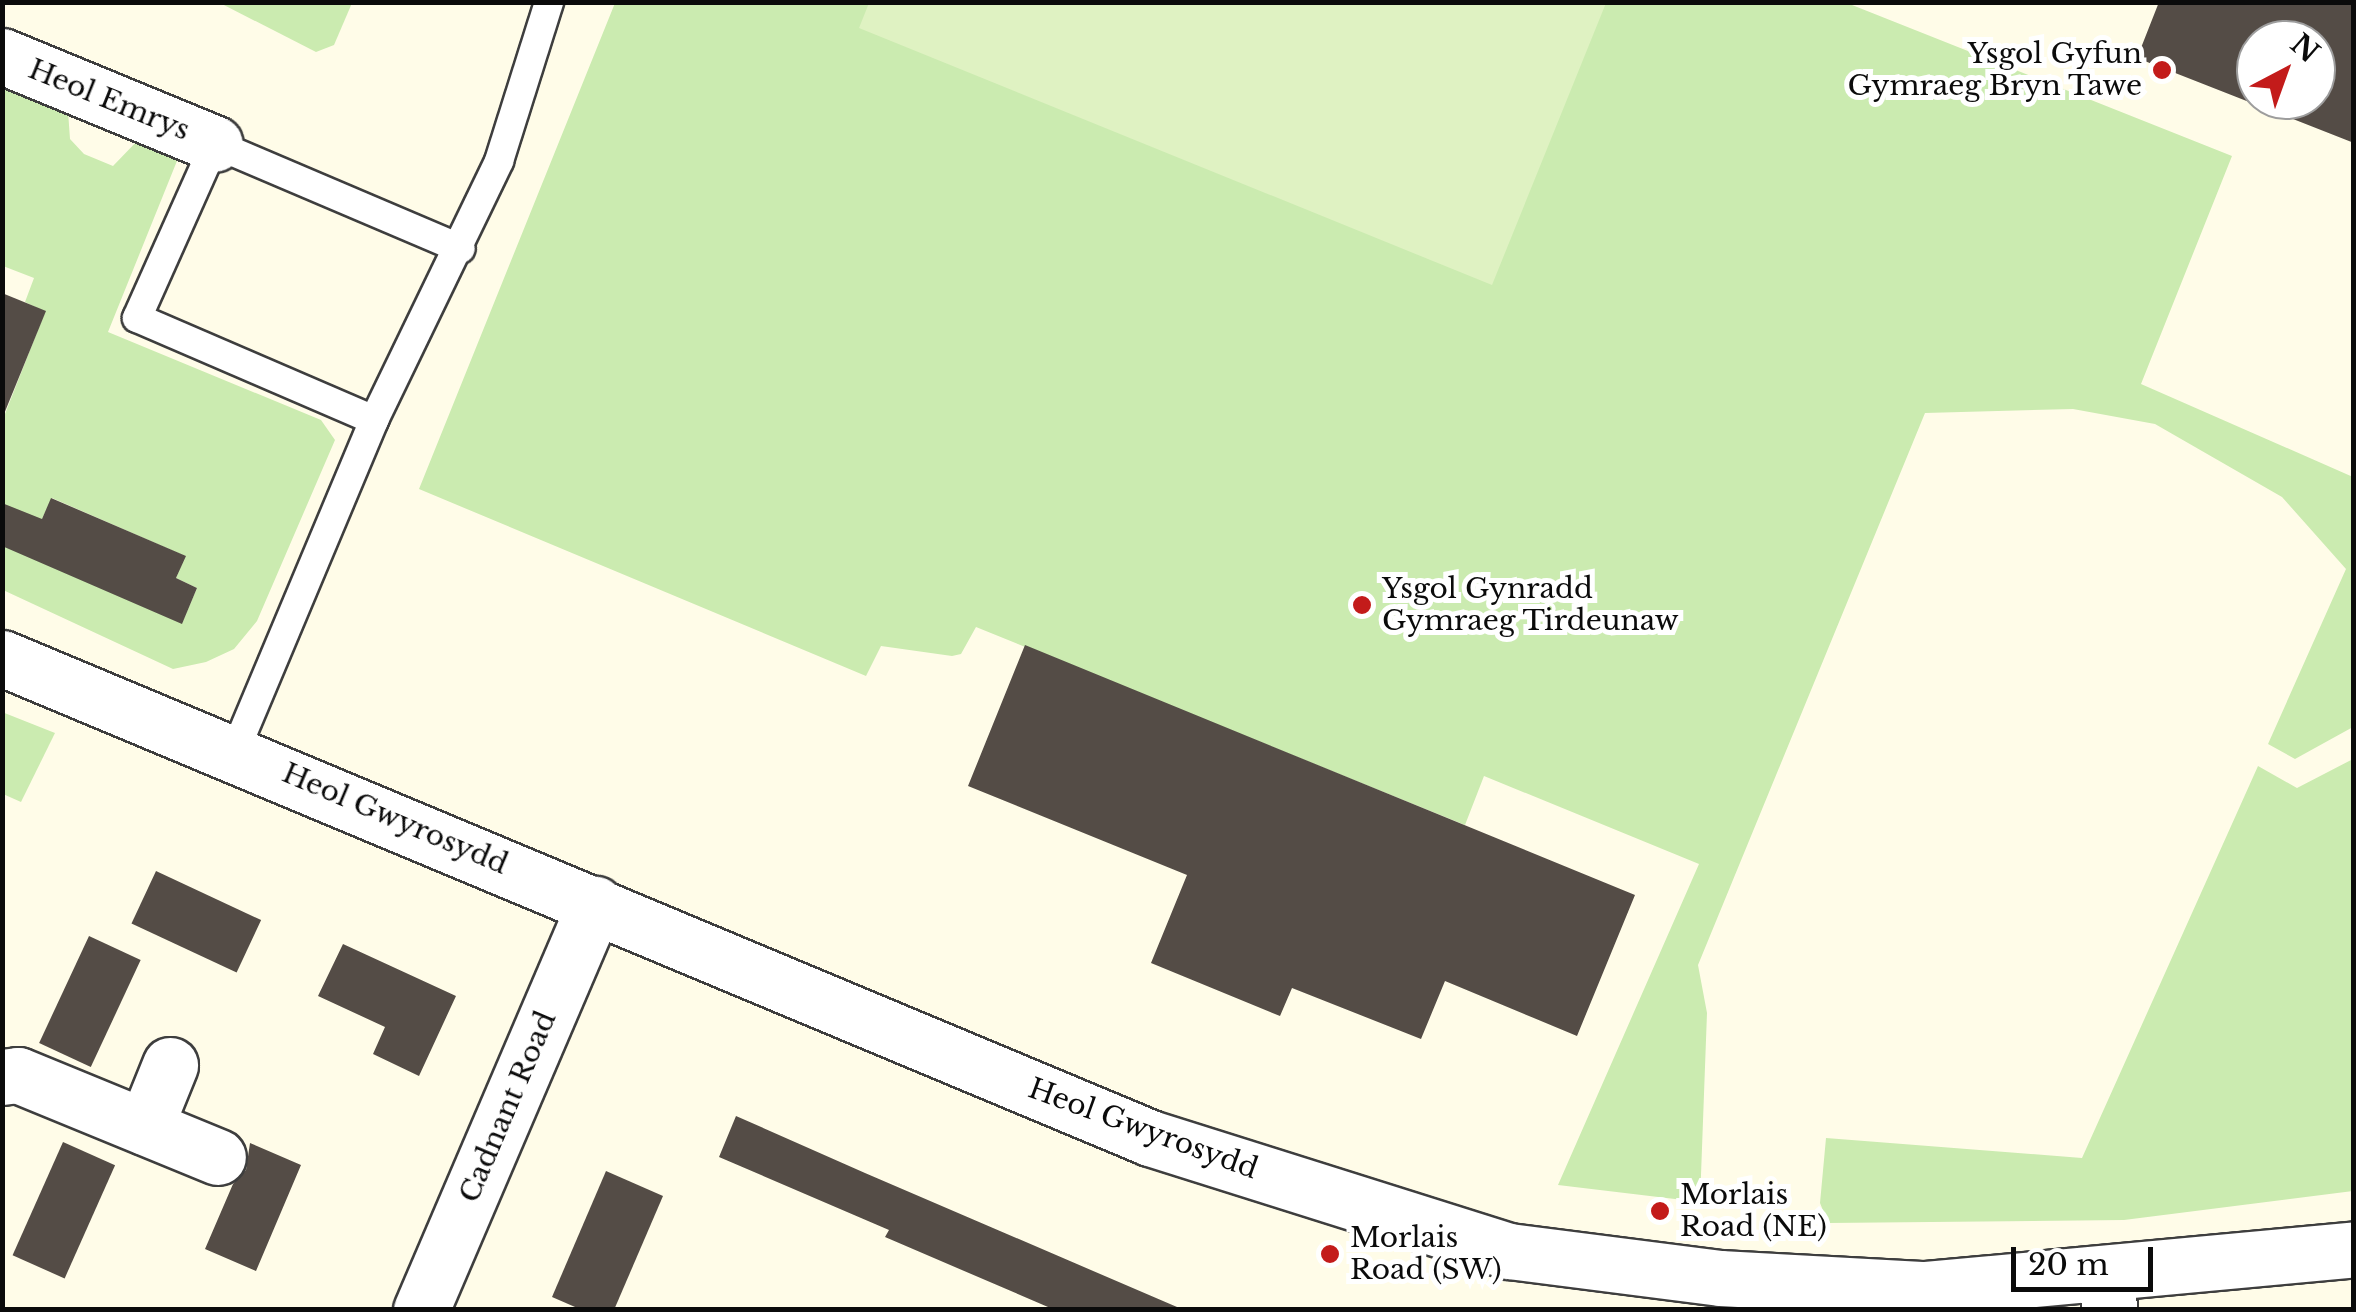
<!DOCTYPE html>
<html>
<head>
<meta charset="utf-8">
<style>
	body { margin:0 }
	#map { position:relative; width:2356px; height:1312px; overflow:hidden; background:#fffce8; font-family:"Libre Baskerville",serif }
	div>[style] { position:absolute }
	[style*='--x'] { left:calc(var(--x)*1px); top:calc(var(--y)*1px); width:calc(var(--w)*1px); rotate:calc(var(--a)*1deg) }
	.green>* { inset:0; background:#cbebb0 }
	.pitch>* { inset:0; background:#dff2c2 }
	.building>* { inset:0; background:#544c46; transform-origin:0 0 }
	.roads { filter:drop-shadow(2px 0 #3e3e3e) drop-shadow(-2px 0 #3e3e3e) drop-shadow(0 2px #3e3e3e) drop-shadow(0 -2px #3e3e3e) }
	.service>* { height:28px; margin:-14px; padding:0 14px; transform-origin:14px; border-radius:14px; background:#fff }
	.minor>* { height:55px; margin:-27.5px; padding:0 27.5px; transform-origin:27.5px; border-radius:27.5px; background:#fff }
	.tertiary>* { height:55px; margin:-27.5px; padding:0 27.5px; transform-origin:27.5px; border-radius:27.5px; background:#fff }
	.dots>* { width:28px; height:28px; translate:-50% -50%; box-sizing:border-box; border:5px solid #fff; border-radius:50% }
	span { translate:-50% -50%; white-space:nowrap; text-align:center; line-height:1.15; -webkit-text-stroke:10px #fff; paint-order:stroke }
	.poi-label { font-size:28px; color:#0b0b0b }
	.right { translate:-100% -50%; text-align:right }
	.left { translate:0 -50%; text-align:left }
	.street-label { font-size:28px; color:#0b0b0b }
	.frame { position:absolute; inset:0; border:5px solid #0b0b0b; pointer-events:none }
	.north { position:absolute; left:2236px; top:20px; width:100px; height:100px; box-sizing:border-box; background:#fff; border:2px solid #9d9d9d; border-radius:50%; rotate:41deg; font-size:28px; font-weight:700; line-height:40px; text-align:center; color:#0b0b0b }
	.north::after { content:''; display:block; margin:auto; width:35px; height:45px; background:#c31b1a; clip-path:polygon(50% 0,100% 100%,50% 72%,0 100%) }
	.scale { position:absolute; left:2011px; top:1247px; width:142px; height:45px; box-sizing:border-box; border:5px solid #0b0b0b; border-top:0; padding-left:12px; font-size:30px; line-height:35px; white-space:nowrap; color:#0b0b0b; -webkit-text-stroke:8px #fff; paint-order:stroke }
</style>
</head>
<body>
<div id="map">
	<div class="green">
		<i style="clip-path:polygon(220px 3px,352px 3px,334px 45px,316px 52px)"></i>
		<i style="clip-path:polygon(615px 3px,1847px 3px,2232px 156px,2141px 384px,2353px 477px,2353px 727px,2295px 759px,2268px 744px,2346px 569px,2282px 497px,2155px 424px,2073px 409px,1925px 413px,1698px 965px,1707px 1013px,1700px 1202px,1558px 1185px,1699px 864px,1484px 776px,1465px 825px,976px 627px,961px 654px,952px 656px,881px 646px,866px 676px,419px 489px)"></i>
		<i style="clip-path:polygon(evenodd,3px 77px,68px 111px,70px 139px,84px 154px,113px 166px,141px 137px,181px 151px,108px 332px,321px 420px,335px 440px,257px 621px,234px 649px,206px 662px,173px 669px,3px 590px,3px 419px,45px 312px,25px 302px,34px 278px,3px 266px,3px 77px,52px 498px,185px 556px,176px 578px,197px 588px,182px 623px,42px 519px,52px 498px)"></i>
		<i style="clip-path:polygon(2px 712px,55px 733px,21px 802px,3px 794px)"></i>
		<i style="clip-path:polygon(2353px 759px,2353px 1191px,2124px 1220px,1828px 1223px,1820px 1203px,1826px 1138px,2082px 1158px,2258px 766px,2297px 788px)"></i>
	</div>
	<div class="pitch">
		<i style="clip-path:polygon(869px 3px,869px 2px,1606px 3px,1492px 285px,859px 28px)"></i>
	</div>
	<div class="building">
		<i style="clip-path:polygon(evenodd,2159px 2px,2354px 2px,2354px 143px,2137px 58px,2159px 2px,2256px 40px,2316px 40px,2316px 100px,2256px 100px,2256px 40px)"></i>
		<i style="clip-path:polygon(2px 293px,46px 311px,4px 414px,2px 414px)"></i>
		<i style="clip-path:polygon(51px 498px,186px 556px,176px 578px,197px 588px,182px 624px,2px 546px,2px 503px,42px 519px)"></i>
		<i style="clip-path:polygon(1025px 645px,1635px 895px,1577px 1036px,1445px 981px,1421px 1039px,1292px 988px,1280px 1016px,1151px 963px,1187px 875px,968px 786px)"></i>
		<i style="left:156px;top:871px;width:116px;height:58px;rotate:25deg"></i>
		<i style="left:89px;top:936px;width:57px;height:118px;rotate:25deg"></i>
		<i style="clip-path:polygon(343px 944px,456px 996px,419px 1076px,373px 1054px,385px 1027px,318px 996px)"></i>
		<i style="clip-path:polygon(736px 1116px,865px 1173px,1184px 1310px,1055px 1310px,885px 1237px,889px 1230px,719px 1157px)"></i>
		<i style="left:63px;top:1142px;width:57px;height:124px;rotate:24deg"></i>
		<i style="clip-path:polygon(250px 1143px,301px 1165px,256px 1271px,205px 1249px,233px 1184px,246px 1170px)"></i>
		<i style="clip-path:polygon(606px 1171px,663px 1196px,614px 1310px,582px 1310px,552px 1297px)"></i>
	</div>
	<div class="roads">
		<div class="service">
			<i style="--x:374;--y:420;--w:258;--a:-156.7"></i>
			<i style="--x:137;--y:318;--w:191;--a:-65.9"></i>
			<i style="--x:215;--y:144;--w:267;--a:23.1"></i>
			<i style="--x:235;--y:751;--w:359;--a:-67.2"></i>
			<i style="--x:374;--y:420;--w:288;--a:-64.2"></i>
			<i style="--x:499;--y:161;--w:167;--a:-72.5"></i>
		</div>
		<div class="minor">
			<i style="--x:2;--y:56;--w:230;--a:22.4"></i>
			<i style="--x:2;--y:1077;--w:16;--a:-7"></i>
			<i style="--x:18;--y:1075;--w:216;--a:22.3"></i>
			<i style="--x:145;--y:1127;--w:67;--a:-68"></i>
			<i style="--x:2106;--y:1273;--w:37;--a:85"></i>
			<i style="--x:421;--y:1310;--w:442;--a:-66.8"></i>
		</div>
		<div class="tertiary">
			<i style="--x:2;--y:658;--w:1244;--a:22.69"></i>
			<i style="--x:1150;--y:1138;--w:376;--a:17.5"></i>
			<i style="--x:1509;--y:1251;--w:213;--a:7.3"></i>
			<i style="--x:1720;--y:1278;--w:206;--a:3.1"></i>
			<i style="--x:1926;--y:1289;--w:430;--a:-5.3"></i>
		</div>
	</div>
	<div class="dots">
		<i style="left:2162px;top:70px;background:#c31b1a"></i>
		<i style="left:1362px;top:605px;background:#c31b1a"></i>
		<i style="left:1660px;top:1211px;background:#c31b1a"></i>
		<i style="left:1330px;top:1254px;background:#c31b1a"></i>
	</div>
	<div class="poi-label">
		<span class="right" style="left:2142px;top:70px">Ysgol Gyfun<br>Gymraeg Bryn Tawe</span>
		<span class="left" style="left:1382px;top:605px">Ysgol Gynradd<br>Gymraeg Tirdeunaw</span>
		<span class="left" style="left:1680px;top:1211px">Morlais<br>Road (NE)</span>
		<span class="left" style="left:1350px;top:1254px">Morlais<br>Road (SW)</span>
	</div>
	<div class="street-label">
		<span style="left:109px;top:100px;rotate:22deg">Heol Emrys</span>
		<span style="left:395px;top:819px;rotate:23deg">Heol Gwyrosydd</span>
		<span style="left:508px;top:1107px;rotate:-67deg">Cadnant Road</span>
		<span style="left:1143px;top:1129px;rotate:20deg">Heol Gwyrosydd</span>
	</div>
	<div class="frame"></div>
	<div class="north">N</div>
	<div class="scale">20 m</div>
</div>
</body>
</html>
